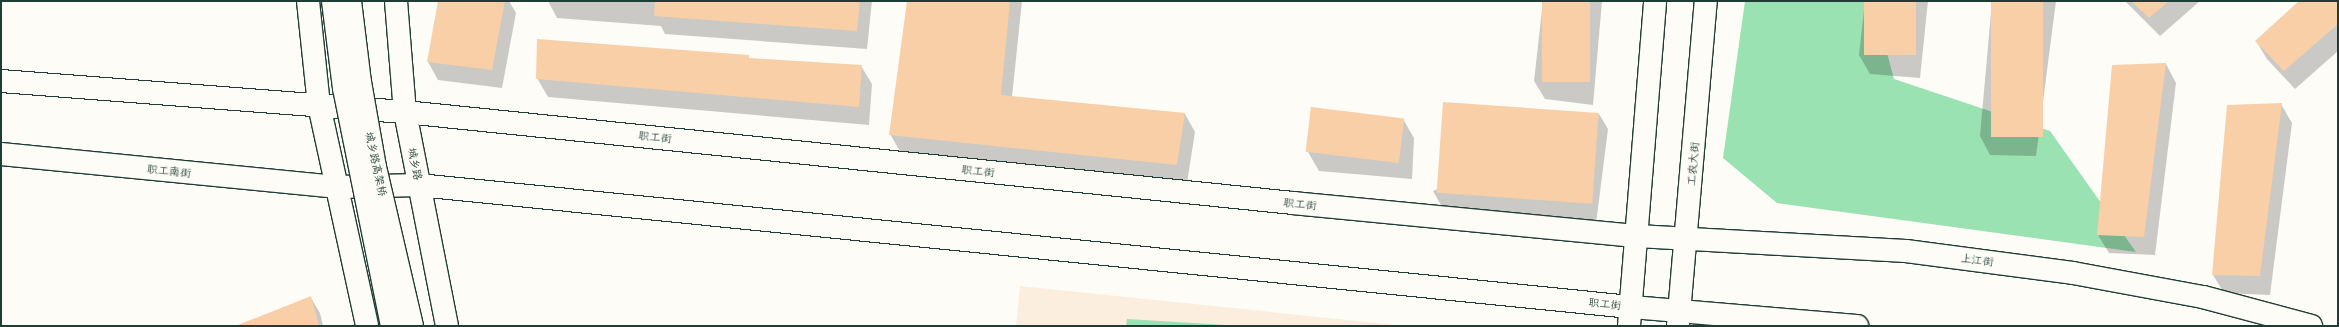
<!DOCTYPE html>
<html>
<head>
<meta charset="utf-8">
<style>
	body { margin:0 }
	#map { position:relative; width:2339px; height:327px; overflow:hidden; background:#fdfcf7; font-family:"Playpen Sans","LXGW WenKai TC",sans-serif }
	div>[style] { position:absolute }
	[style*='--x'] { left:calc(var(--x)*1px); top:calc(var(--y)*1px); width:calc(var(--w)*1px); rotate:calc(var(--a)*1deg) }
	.built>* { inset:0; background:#fceedf }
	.green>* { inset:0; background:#9ae2b1 }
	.shadow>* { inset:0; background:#0003 }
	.building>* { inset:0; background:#f8cfa7; transform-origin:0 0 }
	.roads { filter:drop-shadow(1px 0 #1f3d34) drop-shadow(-1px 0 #1f3d34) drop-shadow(0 1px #1f3d34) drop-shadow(0 -1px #1f3d34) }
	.major>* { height:22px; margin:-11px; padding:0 11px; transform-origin:11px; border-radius:11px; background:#fdfcf7 }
	.highway>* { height:22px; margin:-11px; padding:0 11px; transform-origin:11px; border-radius:11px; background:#fdfcf7 }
	.bridges { filter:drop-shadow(1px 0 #1f3d34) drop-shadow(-1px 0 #1f3d34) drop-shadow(0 1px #1f3d34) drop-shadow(0 -1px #1f3d34) }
	.highway-bridge>* { height:22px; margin:-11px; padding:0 11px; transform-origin:11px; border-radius:11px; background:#fdfcf7 }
	span { translate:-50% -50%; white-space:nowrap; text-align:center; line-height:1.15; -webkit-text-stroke:3px #fdfcf7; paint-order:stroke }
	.street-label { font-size:11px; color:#1f3d34 }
	.frame { position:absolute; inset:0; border:2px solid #1f3d34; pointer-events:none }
</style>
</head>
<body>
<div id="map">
	<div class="built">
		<i style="clip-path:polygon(1020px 286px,1406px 326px,1016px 326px)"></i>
	</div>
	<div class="green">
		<i style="clip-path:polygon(1745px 1px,1873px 1px,1894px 79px,2050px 131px,2136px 252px,1777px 203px,1723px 158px)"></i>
		<i style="clip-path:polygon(1127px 319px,1243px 326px,1126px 326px)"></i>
	</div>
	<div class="shadow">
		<i style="clip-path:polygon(439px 1px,509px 1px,516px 13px,502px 88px,438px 80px,428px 62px)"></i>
		<i style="clip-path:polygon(548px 1px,872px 1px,867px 49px,665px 34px,661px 26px,557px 18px)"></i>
		<i style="clip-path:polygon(908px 1px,1022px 1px,1012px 97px,1185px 114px,1195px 132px,1187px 183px,901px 153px,890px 134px)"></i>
		<i style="clip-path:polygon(1543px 1px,1602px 1px,1593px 105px,1545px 99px,1534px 81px)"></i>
		<i style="clip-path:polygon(1865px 1px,1928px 1px,1920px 78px,1870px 74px,1859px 55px)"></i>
		<i style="clip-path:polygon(1992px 1px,2056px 1px,2036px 156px,1990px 155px,1980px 136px)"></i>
		<i style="clip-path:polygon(2125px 1px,2200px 1px,2160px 36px)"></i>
		<i style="clip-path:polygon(2300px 1px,2338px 1px,2338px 51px,2295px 89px,2267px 59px,2256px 41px)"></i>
		<i style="clip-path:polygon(748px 56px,750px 59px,861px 66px,872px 84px,869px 125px,548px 97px,537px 78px)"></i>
		<i style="clip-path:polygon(2166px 64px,2176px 83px,2155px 255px,2109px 253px,2098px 235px)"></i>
		<i style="clip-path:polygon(2281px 104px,2292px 123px,2270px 295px,2224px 293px,2213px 275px)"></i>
		<i style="clip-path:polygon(1599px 114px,1608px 129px,1596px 224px,1442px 207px,1433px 191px)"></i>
		<i style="clip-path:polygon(1403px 119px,1414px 138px,1412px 179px,1319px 171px,1308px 152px)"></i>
		<i style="clip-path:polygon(311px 298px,320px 313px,323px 326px,239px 326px)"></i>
	</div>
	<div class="building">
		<i style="clip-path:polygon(438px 1px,505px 1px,492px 70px,427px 62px)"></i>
		<i style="clip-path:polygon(655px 1px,860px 1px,857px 31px,654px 16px)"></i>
		<i style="clip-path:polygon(907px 1px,1010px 1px,1001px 95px,1185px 113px,1177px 165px,889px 135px)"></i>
		<i style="left:1542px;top:1px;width:48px;height:81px"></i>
		<i style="left:1864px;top:1px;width:52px;height:54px"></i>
		<i style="left:1991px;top:1px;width:52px;height:136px"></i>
		<i style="clip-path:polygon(2131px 1px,2169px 1px,2149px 18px)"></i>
		<i style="clip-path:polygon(2299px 1px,2338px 1px,2338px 24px,2284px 71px,2255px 41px)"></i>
		<i style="clip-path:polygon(537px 39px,749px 55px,749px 58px,862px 65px,859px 107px,536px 79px)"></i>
		<i style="clip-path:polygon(2166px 63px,2144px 237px,2097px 235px,2112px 65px)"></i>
		<i style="left:1443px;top:102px;width:156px;height:91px;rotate:4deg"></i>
		<i style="clip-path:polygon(2282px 103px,2260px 276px,2212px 275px,2227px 105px)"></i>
		<i style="left:1311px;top:107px;width:94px;height:45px;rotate:7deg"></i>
		<i style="clip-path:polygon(311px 296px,319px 326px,239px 326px,238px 325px)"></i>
	</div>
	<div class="roads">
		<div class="major">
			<i style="--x:1;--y:81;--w:405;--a:4.4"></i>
			<i style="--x:405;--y:112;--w:893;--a:5.85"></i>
			<i style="--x:1293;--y:203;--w:346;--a:5.5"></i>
			<i style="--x:1637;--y:236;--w:269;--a:3.2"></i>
			<i style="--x:1906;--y:251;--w:168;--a:7.5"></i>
			<i style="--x:2073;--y:273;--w:132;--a:10.5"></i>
			<i style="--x:2203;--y:297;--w:112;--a:15"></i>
			<i style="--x:1;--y:154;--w:339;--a:5.6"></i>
			<i style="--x:338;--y:187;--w:81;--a:-1.4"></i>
			<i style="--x:419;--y:185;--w:1218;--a:5.75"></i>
			<i style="--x:1631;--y:307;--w:227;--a:4.8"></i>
			<i style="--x:1678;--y:325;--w:325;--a:-85.1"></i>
			<i style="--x:1629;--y:326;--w:326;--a:-85.4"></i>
		</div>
		<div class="highway">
			<i style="--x:308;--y:1;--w:105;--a:84"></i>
			<i style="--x:319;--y:105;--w:226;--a:77.7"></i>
			<i style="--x:396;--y:1;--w:111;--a:85.4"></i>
			<i style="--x:405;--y:112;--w:218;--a:78.9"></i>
		</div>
	</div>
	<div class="bridges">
		<div class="highway-bridge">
			<i style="--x:333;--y:1;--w:88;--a:82.8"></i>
			<i style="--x:344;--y:88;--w:243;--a:78.6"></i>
			<i style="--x:350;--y:1;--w:82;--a:83"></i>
			<i style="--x:360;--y:82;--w:86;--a:80"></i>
			<i style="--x:375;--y:167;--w:163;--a:76.9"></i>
		</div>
	</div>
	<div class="street-label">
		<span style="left:655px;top:137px;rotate:6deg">职工街</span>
		<span style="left:376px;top:164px;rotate:78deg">城乡路高架桥</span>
		<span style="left:415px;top:164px;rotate:79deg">城乡路</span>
		<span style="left:1693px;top:164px;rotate:-85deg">工农大街</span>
		<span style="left:169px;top:171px;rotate:6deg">职工南街</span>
		<span style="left:978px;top:171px;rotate:6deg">职工街</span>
		<span style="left:1300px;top:204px;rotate:6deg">职工街</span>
		<span style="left:1977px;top:260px;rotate:7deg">上江街</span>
		<span style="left:1605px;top:304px;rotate:6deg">职工街</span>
	</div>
	<div class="frame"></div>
</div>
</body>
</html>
